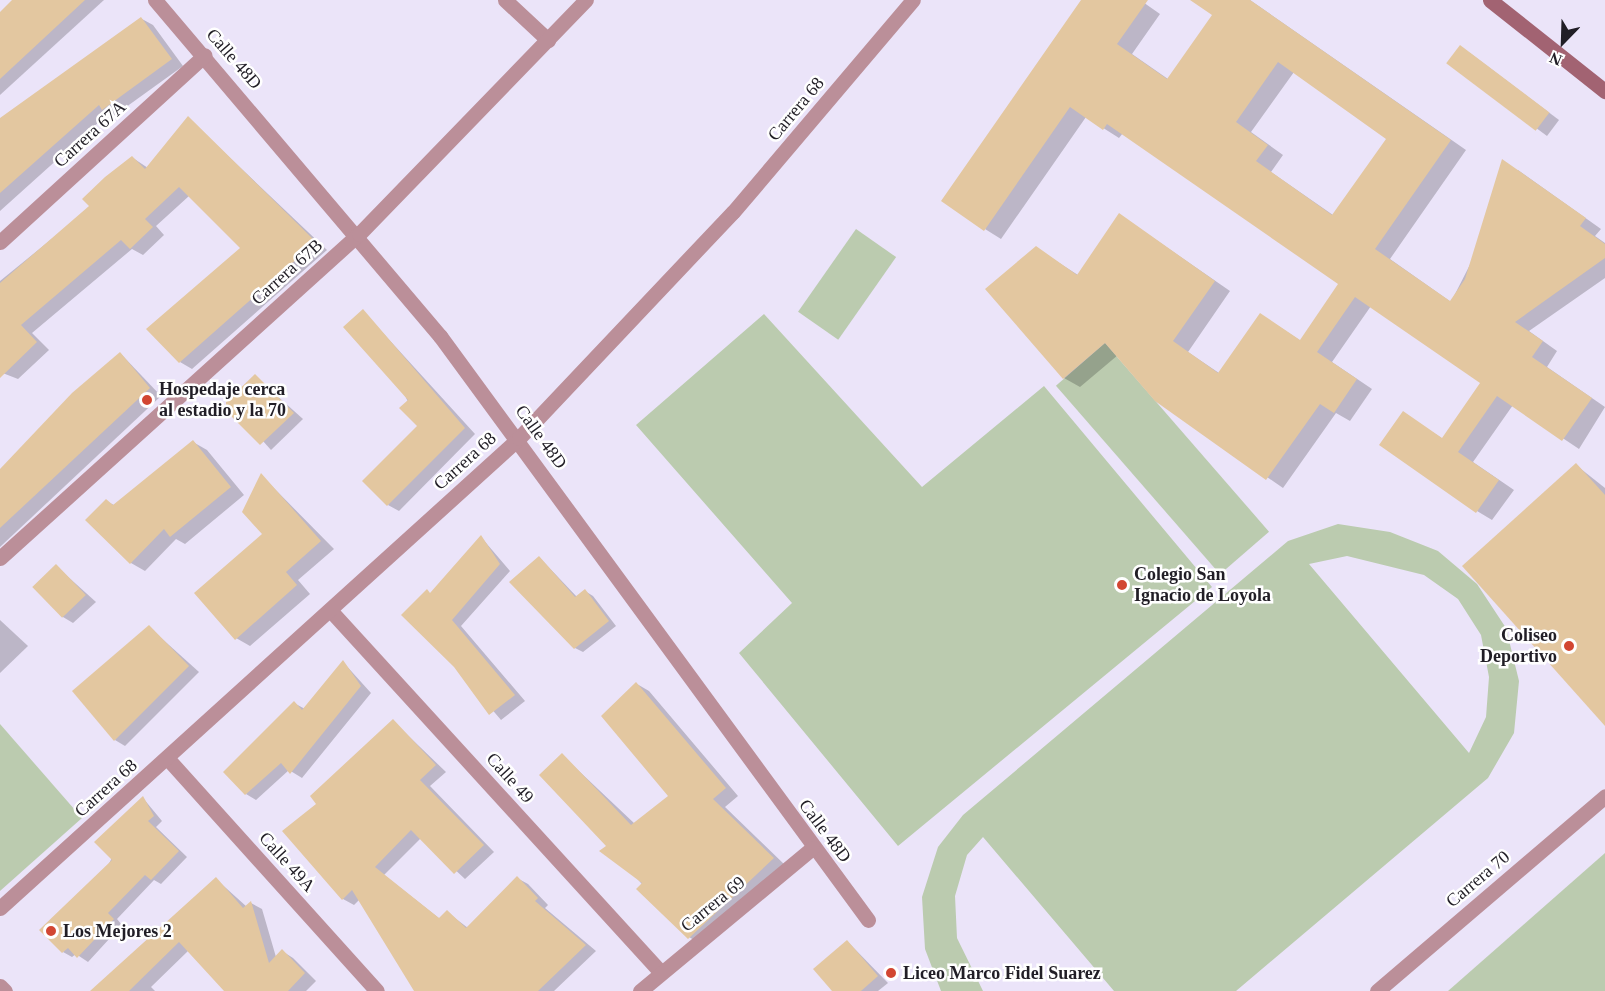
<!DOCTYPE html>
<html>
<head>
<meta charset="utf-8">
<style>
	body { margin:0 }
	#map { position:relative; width:1605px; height:991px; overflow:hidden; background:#ebe4f9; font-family:"Times New Roman",serif }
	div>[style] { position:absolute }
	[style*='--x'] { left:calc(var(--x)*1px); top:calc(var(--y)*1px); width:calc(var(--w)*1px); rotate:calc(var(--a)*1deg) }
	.green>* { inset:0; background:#bbcbaf; transform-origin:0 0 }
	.shadow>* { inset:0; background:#0003 }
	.building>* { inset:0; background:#e3c7a0; transform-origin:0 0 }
	.minor>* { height:15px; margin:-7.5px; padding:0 7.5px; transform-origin:7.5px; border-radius:7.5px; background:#bb8f99 }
	.tertiary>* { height:15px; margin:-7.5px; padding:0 7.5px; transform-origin:7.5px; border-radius:7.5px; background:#bb8f99 }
	.secondary>* { height:15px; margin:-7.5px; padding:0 7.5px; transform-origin:7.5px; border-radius:7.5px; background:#a26372 }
	.dots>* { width:16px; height:16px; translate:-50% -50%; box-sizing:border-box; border:3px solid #fff; border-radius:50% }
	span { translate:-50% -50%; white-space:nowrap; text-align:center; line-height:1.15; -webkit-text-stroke:5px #fff; paint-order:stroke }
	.street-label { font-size:18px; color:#211e26 }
	.poi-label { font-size:18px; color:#211e26; font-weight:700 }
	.left { translate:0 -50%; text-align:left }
	.right { translate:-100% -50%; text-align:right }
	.north { position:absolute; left:1533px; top:12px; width:60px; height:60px; -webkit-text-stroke:4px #fff; paint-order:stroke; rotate:203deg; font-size:16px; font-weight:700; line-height:24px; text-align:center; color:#211e26 }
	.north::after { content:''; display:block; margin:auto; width:21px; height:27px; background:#211e26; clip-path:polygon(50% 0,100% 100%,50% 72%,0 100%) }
</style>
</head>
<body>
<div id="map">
	<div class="green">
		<i style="left:856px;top:229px;width:49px;height:101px;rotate:35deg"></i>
		<i style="clip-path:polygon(764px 314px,922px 487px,1044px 386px,1212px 587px,898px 846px,739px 653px,792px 603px,636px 425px)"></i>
		<i style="left:1105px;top:343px;width:250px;height:65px;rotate:49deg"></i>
		<i style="clip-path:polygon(evenodd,1338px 524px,1390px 532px,1438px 551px,1477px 584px,1506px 628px,1519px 681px,1514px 733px,1488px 778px,1236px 991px,1114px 991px,983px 837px,967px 855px,955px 896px,957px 938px,983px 991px,941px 991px,925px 949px,922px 897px,938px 847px,963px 815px,1288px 541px,1338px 524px,1347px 556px,1424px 575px,1458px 599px,1481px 635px,1489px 677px,1486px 717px,1469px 753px,1309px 564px,1347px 556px)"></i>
		<i style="clip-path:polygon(0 724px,82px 818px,0 891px)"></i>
		<i style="clip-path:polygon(1605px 853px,1605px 991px,1448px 991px)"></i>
	</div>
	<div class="shadow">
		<i style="clip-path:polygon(24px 0,104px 0,0 95px,0 15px)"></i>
		<i style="clip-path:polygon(evenodd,1083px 0,1140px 0,1160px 14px,1132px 54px,1168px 79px,1214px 15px,1193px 0,1250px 0,1466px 150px,1390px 259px,1451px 302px,1518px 170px,1601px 229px,1595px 236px,1605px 243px,1605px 278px,1529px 331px,1557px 351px,1547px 367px,1605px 407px,1579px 449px,1513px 405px,1473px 462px,1514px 490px,1492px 520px,1477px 511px,1403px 413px,1443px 439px,1482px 383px,1371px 306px,1332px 362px,1372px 389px,1350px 421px,1336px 413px,1283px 488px,1156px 400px,1118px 355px,1080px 387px,1064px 378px,1036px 248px,1078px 275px,1120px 215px,1230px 291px,1188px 352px,1219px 373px,1261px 315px,1301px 341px,1340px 284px,1123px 133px,1119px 138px,1086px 117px,1001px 239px,985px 229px,1083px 0,1294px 72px,1388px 139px,1333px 215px,1271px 172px,1283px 155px,1251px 132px,1294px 72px)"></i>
		<i style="clip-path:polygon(142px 19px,153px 25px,183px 66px,115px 115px,110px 112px,0 211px,0 120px)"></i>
		<i style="clip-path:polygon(1470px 53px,1559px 120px,1547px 136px,1448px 63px)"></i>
		<i style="clip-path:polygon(188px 118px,327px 250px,192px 369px,180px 362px,243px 248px,189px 196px,156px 226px,164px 235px,143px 255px,132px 249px,32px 333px,49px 350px,18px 379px,0 372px,0 281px,91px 207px,133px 158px,148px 168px)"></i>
		<i style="clip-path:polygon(363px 311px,475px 434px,399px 511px,388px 505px,420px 426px)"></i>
		<i style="clip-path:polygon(121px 354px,161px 396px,0 547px,0 470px)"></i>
		<i style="clip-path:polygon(255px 376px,303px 419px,271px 450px,228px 402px)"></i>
		<i style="clip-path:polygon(193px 442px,207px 450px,244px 495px,185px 544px,176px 539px,145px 571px,131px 563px,106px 501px,114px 505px)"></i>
		<i style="clip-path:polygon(1576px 465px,1605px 488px,1605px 723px)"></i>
		<i style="clip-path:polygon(261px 475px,334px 549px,298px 580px,310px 594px,250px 646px,236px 638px,264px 534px)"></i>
		<i style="clip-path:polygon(481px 537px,510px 571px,461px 626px,525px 701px,501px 720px,455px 666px,431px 594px)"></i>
		<i style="clip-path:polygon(539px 557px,577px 597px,585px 591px,593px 596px,616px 626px,583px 652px,575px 648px)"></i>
		<i style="clip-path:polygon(56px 566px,96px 602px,73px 623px,63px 617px)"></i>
		<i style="clip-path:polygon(0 620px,28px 646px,0 673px)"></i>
		<i style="clip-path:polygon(149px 627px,199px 672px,125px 746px,115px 740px)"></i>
		<i style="clip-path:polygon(343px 662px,371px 693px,302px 778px,289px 770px,256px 800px,246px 794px,294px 703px,305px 709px)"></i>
		<i style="clip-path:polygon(637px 684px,649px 691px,738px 796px,725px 807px,786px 866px,702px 945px,689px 937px,608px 846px,562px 755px,635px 824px,670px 796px)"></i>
		<i style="clip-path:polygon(393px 721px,446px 772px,430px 786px,494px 852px,465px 879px,421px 838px,384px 875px,440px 919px,447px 912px,468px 928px,517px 878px,528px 884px,548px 905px,545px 908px,596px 951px,554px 991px,416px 991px,360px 899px,354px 905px,343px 899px,285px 831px,319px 804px)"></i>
		<i style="clip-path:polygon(143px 798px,162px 821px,156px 827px,187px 857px,161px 884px,154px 880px,117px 919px,122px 925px,88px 962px,76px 954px,72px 957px,63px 952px)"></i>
		<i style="clip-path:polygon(216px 879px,247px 907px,251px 903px,262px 909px,276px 957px,282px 951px,293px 958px,316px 981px,306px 991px,238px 991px,188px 951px,151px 987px,155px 991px,112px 991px)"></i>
		<i style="clip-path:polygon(847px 941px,888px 983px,878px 991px,834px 991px)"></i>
	</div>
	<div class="building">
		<i style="clip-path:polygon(12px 0,85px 0,0 79px,0 12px)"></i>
		<i style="clip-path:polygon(evenodd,1081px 0,1148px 0,1117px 44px,1167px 79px,1212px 15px,1190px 0,1250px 0,1451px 140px,1375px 249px,1450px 301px,1465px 279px,1502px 159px,1586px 218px,1580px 226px,1605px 244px,1605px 258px,1515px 322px,1543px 341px,1532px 357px,1592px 398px,1562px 441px,1497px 396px,1458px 452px,1499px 480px,1476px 513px,1379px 445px,1403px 411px,1442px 438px,1480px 383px,1355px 297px,1317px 352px,1357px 379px,1334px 413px,1320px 404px,1266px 480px,1155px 401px,1105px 343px,1063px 379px,985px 289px,1036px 246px,1077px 275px,1119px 213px,1215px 281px,1173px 341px,1218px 373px,1260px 313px,1300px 340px,1338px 284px,1107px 124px,1103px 130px,1070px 107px,984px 231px,941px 201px,1081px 0,1278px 62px,1386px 139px,1332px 215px,1256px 161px,1268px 145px,1236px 122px,1278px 62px)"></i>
		<i style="clip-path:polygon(141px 17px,172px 59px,102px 110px,99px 105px,0 193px,0 118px)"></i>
		<i style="left:1460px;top:45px;width:112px;height:23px;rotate:37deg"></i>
		<i style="clip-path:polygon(188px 116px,316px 242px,179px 363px,146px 329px,240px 248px,179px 187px,145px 219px,153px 227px,130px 249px,121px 240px,21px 325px,37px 342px,0 378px,0 283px,89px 206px,82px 199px,105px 177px,132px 156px,145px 169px)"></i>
		<i style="clip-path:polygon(363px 309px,465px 428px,387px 506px,362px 481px,417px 426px,399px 408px,408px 400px,343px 327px)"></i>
		<i style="clip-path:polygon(120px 352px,150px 388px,0 528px,0 469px,72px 393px)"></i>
		<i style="clip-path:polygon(255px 374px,294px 413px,260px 445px,226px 411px,226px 402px)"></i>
		<i style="clip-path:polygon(193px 440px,231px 487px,170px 537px,164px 529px,130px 564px,85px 520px,106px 499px,113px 505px)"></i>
		<i style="clip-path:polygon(1576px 463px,1605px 495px,1605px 726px,1462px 566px)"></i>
		<i style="clip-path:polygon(261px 473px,321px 541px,286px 572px,297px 585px,235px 640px,194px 593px,262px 534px,242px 512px)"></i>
		<i style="clip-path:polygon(481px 535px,500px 564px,452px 620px,515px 695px,489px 715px,454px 667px,401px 615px,427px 589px,430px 593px)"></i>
		<i style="clip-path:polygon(539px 556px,575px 597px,585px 589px,609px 621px,574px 649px,509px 582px)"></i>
		<i style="left:56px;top:564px;width:43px;height:33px;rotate:46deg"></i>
		<i style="clip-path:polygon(149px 625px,189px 666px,114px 741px,72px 691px)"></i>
		<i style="clip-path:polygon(343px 660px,361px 686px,290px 774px,281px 763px,245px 795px,223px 772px,294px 701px,302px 710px)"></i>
		<i style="clip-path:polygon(636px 682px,726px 788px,713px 799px,774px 858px,688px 939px,636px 889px,642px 883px,599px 851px,606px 846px,539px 775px,562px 753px,631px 825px,668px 796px,601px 716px)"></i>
		<i style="clip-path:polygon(393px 719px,436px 765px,420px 780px,484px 845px,454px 874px,411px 830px,375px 867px,439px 918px,447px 910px,466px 928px,517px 876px,538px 898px,535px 901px,586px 945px,538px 991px,414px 991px,352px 890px,342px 900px,282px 831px,316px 804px,310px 796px)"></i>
		<i style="clip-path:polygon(143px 796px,154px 816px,148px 821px,179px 851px,151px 880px,145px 875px,108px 913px,114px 919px,77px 958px,68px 948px,62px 953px,39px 930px,112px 860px,94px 842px)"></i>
		<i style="clip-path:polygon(216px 877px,243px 908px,251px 901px,269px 963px,282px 949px,305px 973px,288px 991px,224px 991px,179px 942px,129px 991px,90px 991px)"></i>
		<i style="clip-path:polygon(847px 940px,878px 976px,861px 991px,832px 991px,813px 969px)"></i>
	</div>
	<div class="minor">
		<i style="--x:155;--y:0;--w:441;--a:49.7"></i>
		<i style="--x:440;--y:336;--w:724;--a:53.76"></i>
		<i style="--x:505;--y:0;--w:59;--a:42.9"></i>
		<i style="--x:0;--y:242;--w:277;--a:-42.4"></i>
		<i style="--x:0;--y:558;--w:484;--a:-42.1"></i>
		<i style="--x:359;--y:234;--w:326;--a:-45.9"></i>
		<i style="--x:330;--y:610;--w:489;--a:47.6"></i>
		<i style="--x:168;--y:759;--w:312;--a:48"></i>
		<i style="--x:0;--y:908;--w:700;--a:-42.16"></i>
		<i style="--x:519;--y:438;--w:311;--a:-46.6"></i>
		<i style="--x:733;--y:212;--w:278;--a:-49.7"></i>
		<i style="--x:0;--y:986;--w:7;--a:45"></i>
		<i style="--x:640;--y:991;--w:224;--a:-39.7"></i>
	</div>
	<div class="tertiary">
		<i style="--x:1377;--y:991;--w:300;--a:-40.5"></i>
	</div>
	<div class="secondary">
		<i style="--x:1490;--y:0;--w:147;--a:38.4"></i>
	</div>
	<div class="dots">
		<i style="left:147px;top:400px;background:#d24632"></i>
		<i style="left:1122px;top:585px;background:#d24632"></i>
		<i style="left:1569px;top:646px;background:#d24632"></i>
		<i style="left:51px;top:931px;background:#d24632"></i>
		<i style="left:891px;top:973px;background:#d24632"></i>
	</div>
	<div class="street-label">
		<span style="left:234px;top:59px;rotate:49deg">Calle 48D</span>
		<span style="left:796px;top:109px;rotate:-50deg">Carrera 68</span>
		<span style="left:90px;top:134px;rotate:-42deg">Carrera 67A</span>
		<span style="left:287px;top:272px;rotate:-42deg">Carrera 67B</span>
		<span style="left:541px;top:437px;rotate:54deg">Calle 48D</span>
		<span style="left:465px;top:461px;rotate:-42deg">Carrera 68</span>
		<span style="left:510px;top:778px;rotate:48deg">Calle 49</span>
		<span style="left:106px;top:788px;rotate:-42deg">Carrera 68</span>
		<span style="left:825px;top:831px;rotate:53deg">Calle 48D</span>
		<span style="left:287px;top:862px;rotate:48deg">Calle 49A</span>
		<span style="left:1478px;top:879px;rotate:-40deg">Carrera 70</span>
		<span style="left:713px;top:904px;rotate:-39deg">Carrera 69</span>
	</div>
	<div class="poi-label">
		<span class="left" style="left:159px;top:400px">Hospedaje cerca<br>al estadio y la 70</span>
		<span class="left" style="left:1134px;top:585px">Colegio San<br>Ignacio de Loyola</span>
		<span class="right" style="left:1557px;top:646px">Coliseo<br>Deportivo</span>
		<span class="left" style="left:63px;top:931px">Los Mejores 2</span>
		<span class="left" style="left:903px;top:973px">Liceo Marco Fidel Suarez</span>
	</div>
	<div class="north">N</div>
</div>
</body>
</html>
